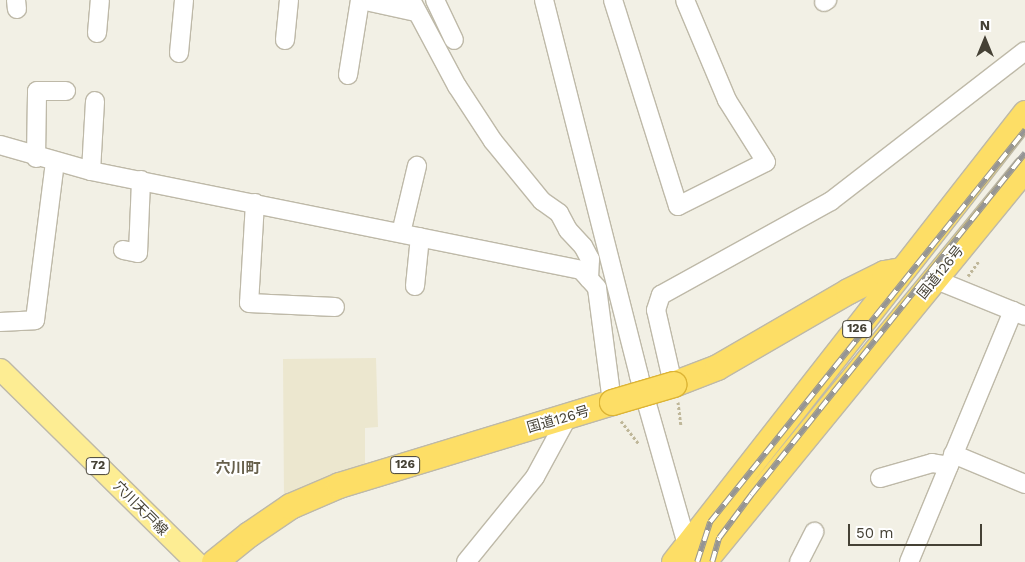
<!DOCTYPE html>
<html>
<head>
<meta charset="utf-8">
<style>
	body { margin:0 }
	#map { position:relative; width:1025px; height:562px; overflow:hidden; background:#f2f0e5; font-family:"Work Sans","Noto Sans JP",sans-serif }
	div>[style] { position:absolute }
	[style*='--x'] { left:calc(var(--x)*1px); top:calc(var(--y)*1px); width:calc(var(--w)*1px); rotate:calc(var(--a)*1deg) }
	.education>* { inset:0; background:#ece7cf }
	.path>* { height:3px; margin-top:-1.5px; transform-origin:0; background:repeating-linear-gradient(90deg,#bfb799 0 2.5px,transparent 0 5px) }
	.roads { filter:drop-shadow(1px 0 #beb9a8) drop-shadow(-1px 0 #beb9a8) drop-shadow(0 1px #beb9a8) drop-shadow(0 -1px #beb9a8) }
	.minor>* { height:18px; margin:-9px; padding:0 9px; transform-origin:9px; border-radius:9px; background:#fff }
	.major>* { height:21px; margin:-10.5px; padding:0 10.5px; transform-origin:10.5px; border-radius:10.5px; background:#fded93 }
	.highway>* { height:25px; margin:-12.5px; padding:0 12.5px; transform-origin:12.5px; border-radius:12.5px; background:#fdde66 }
	.rail>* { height:5.5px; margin-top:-2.75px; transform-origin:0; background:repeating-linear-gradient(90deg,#fff 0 11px,#959595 0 22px); box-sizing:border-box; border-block:1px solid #959595 }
	.bridges { filter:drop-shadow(1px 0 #dcb435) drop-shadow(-1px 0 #dcb435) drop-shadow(0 1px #dcb435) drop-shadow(0 -1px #dcb435) }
	.highway-bridge>* { height:25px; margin:-12.5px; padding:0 12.5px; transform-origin:12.5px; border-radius:12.5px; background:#fdde66 }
	span { translate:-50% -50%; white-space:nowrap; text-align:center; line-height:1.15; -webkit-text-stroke:4px #fff; paint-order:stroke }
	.shield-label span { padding:1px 4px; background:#fff; border:1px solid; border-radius:4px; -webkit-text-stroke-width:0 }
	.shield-label { font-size:12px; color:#454135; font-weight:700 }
	.street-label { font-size:14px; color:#454135 }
	.neighbourhood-label { font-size:15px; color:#67604c; font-weight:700 }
	.north { position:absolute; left:960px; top:15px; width:50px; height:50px; -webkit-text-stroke:4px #fff; paint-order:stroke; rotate:0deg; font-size:14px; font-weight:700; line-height:20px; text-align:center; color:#454135 }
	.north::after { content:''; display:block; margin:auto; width:18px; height:22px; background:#454135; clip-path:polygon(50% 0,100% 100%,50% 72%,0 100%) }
	.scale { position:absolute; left:848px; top:524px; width:134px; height:22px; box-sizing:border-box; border:2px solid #454135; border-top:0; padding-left:6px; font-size:15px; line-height:18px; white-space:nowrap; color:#454135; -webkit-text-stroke:4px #fff; paint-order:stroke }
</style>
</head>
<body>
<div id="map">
	<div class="education">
		<i style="clip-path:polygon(376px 358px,378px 427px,365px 428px,365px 467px,284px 500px,283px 359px)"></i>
	</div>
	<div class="path">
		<i style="--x:968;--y:276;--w:19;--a:-54"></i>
		<i style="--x:678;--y:402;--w:24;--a:83"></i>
		<i style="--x:621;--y:421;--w:29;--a:52"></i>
	</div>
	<div class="roads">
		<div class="minor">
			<i style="--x:16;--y:0;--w:9;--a:84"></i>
			<i style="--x:361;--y:0;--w:56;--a:12.3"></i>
			<i style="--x:411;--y:0;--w:98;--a:61.9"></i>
			<i style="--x:457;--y:86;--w:66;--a:56.8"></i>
			<i style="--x:493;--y:141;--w:77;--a:50.8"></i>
			<i style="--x:542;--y:201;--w:21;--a:35"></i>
			<i style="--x:559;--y:213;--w:19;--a:62"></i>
			<i style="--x:568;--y:230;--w:22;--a:47"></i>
			<i style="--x:583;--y:246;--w:15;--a:62"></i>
			<i style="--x:590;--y:259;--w:20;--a:93"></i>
			<i style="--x:435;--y:0;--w:44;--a:64.6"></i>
			<i style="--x:544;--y:0;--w:388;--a:75.8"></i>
			<i style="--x:639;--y:376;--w:182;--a:74.1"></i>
			<i style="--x:613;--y:0;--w:216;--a:72.5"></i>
			<i style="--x:678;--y:206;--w:98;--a:-26.6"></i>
			<i style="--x:766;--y:162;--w:73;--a:-122.2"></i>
			<i style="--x:727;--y:100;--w:108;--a:-112.8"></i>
			<i style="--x:824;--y:2;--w:4;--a:-34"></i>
			<i style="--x:97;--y:33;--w:33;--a:-85"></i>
			<i style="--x:285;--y:40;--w:40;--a:-84.3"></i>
			<i style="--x:179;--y:53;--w:53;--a:-84.6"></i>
			<i style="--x:348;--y:75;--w:76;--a:-80.9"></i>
			<i style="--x:0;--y:145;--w:95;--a:15.9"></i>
			<i style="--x:91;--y:171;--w:500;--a:11.4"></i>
			<i style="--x:581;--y:270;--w:24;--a:48"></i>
			<i style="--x:597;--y:288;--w:115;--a:82.5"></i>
			<i style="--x:36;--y:158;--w:67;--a:-89.1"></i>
			<i style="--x:37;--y:91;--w:29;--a:0"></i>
			<i style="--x:91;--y:171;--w:70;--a:-86.7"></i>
			<i style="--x:255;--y:203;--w:100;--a:93.4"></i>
			<i style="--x:249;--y:303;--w:86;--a:2.7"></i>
			<i style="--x:401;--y:233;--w:69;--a:-76.6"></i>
			<i style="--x:123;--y:250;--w:15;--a:11"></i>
			<i style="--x:138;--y:253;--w:73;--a:-87.6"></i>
			<i style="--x:934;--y:279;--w:98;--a:22.1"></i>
			<i style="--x:415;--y:286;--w:49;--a:-84.2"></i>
			<i style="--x:0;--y:322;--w:35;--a:-3"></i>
			<i style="--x:35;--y:320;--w:159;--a:-82.8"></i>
			<i style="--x:673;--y:384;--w:76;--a:-102.9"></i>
			<i style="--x:656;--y:310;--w:16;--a:-72"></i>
			<i style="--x:661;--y:295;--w:194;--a:-28.9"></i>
			<i style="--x:831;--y:201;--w:245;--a:-37.7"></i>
			<i style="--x:953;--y:454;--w:78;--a:22.6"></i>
			<i style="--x:880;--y:478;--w:54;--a:-16.1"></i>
			<i style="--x:932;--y:463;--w:17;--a:10"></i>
			<i style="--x:466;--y:562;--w:109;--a:-50.9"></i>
			<i style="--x:535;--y:477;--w:67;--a:-61.5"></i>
			<i style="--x:799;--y:562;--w:34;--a:-63"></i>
			<i style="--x:909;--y:562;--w:272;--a:-67.5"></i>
		</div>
		<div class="major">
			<i style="--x:0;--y:369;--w:275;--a:44.6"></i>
		</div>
		<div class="highway">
			<i style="--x:673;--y:384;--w:47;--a:-21.1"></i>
			<i style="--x:717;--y:367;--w:151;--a:-30.1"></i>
			<i style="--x:848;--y:291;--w:40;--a:-26.6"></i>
			<i style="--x:884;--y:273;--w:17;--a:-10"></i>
			<i style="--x:214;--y:562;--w:45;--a:-38.7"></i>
			<i style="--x:249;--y:534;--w:50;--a:-34.3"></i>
			<i style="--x:290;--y:506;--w:53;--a:-23.2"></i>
			<i style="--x:339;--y:485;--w:285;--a:-16.9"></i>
			<i style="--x:674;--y:562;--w:570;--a:-51.98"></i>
			<i style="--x:703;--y:562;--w:509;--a:-50.74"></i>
		</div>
	</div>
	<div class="rail">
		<i style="--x:697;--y:562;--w:42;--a:-72"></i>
		<i style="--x:710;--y:522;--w:503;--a:-51.22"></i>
		<i style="--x:712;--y:562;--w:25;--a:-74"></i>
		<i style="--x:719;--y:538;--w:54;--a:-53.3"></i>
		<i style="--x:751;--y:495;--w:438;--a:-51.3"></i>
	</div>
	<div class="bridges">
		<div class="highway-bridge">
			<i style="--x:612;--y:402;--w:64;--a:-16.4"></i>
		</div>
	</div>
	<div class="shield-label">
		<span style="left:857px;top:329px">126</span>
		<span style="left:405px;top:465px">126</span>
		<span style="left:98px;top:466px">72</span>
	</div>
	<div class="street-label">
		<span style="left:940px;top:272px;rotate:-51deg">国道126号</span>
		<span style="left:558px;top:419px;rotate:-16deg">国道126号</span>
		<span style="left:141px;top:508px;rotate:45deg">穴川天戸線</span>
	</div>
	<div class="neighbourhood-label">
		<span style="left:238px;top:469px">穴川町</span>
	</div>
	<div class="north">N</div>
	<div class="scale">50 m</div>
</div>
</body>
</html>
